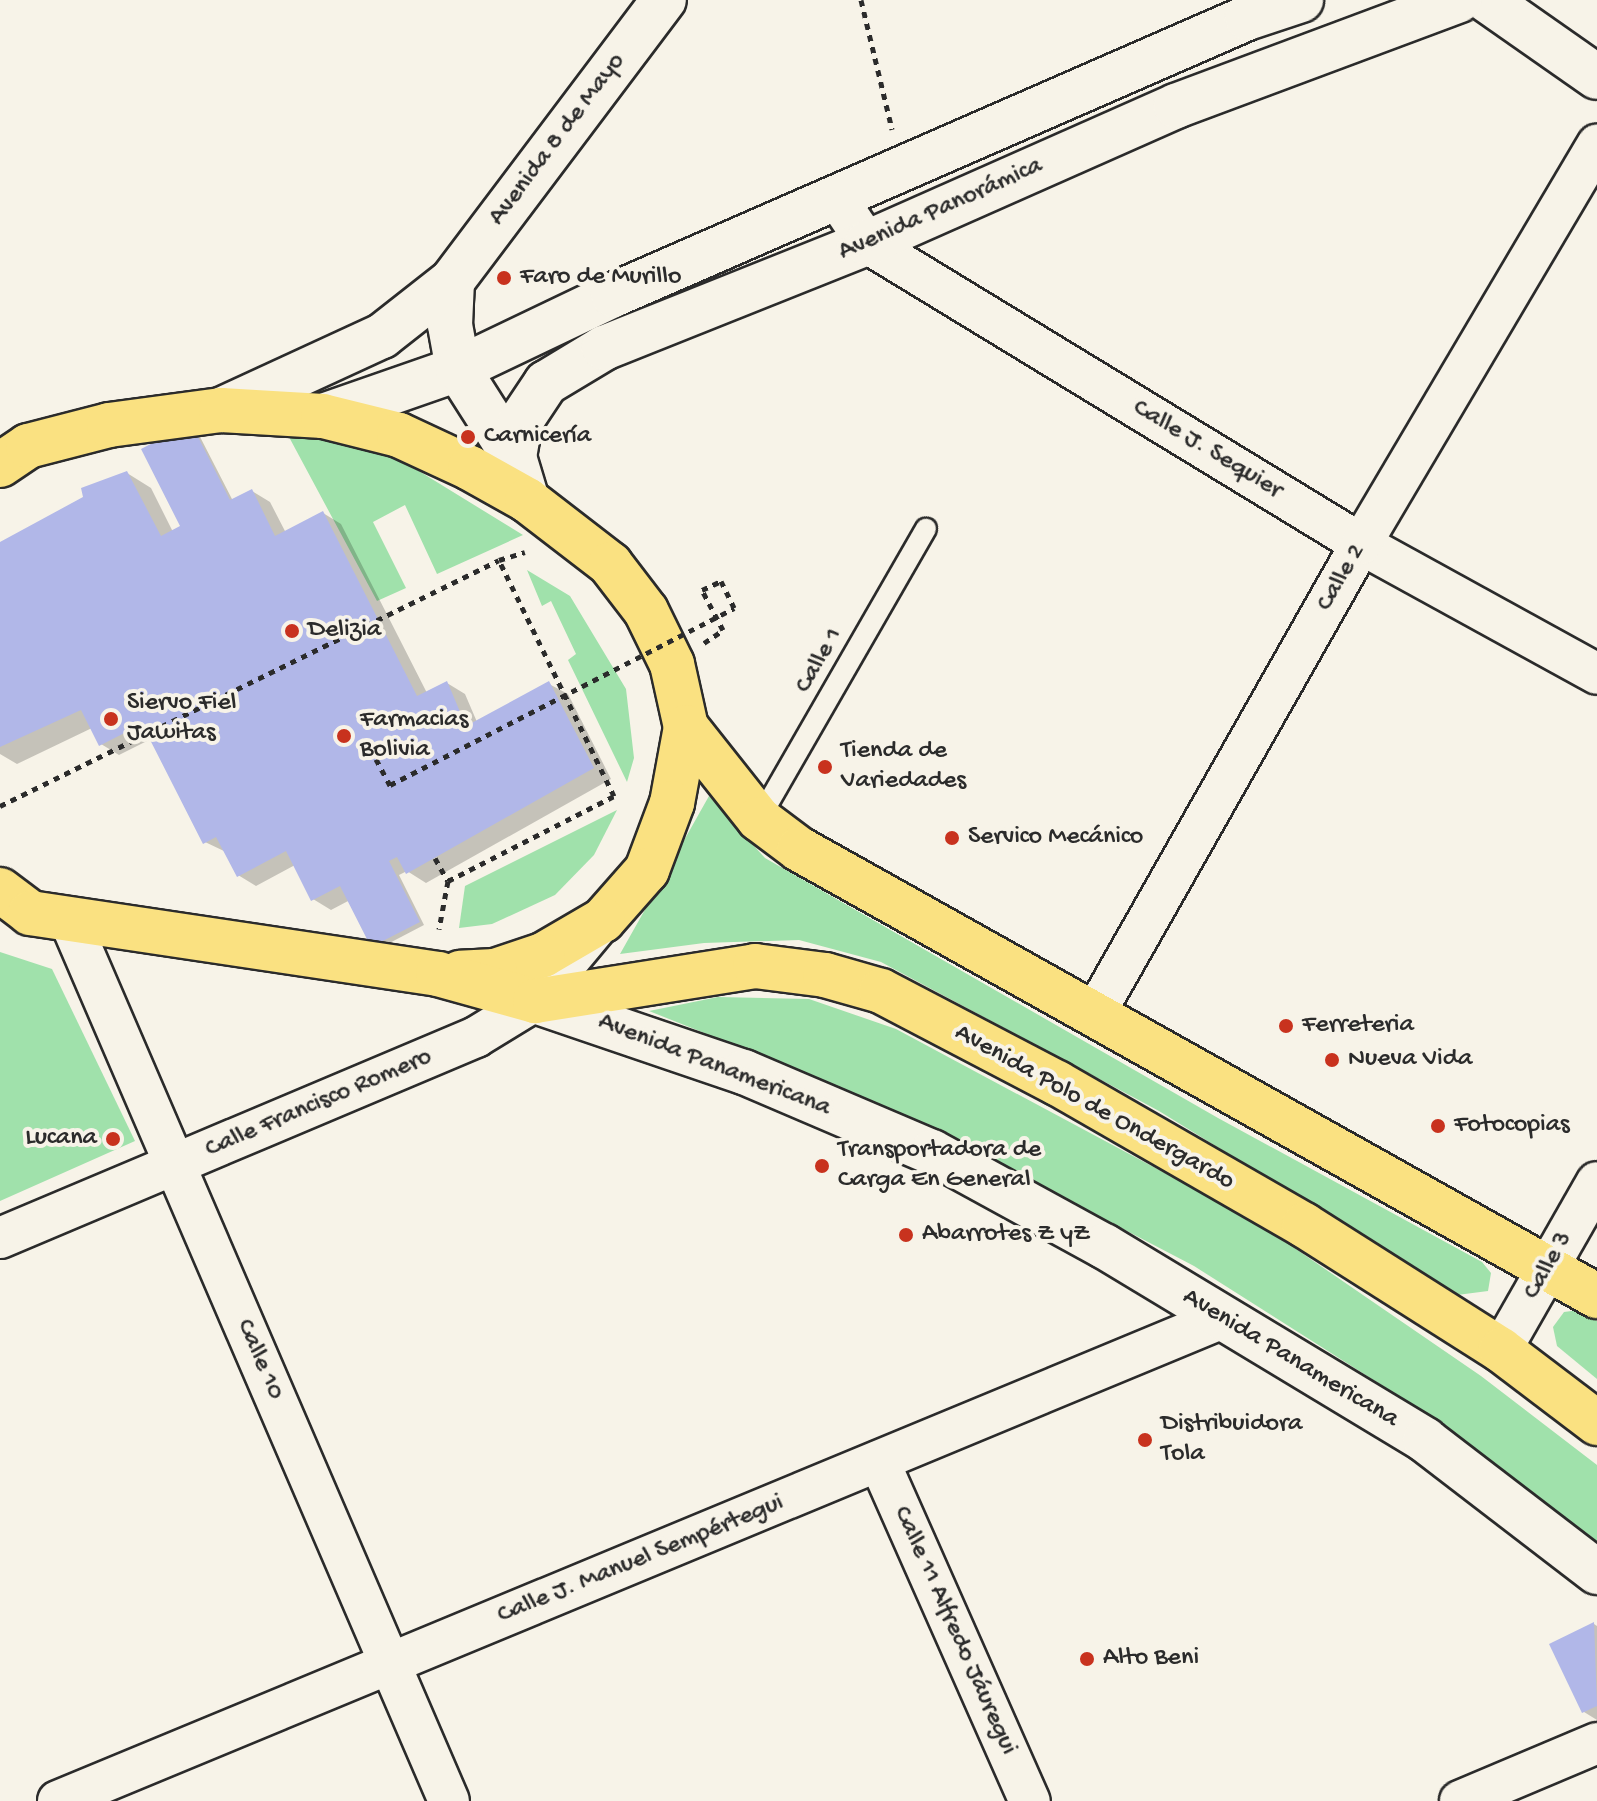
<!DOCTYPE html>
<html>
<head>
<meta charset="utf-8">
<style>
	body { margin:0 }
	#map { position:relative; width:1597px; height:1801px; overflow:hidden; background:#f7f3e8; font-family:"Gochi Hand",sans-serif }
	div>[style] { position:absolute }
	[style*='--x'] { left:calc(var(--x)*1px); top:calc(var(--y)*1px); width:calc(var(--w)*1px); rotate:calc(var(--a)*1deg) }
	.green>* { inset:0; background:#a0e1ab }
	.shadow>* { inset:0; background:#0003 }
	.building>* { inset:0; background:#b1b7e8 }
	.path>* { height:5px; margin-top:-2.5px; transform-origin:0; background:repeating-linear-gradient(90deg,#2b2b2b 0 6px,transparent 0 12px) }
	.roads { filter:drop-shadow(2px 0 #2b2b2b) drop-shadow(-2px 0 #2b2b2b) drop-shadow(0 2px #2b2b2b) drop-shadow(0 -2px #2b2b2b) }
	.service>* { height:20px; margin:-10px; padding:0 10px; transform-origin:10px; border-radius:10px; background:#f7f3e8 }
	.minor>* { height:40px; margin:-20px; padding:0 20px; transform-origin:20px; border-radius:20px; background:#f7f3e8 }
	.tertiary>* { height:44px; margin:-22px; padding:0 22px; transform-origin:22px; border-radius:22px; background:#f7f3e8 }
	.secondary>* { height:44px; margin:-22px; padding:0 22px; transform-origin:22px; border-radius:22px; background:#f7f3e8 }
	.primary>* { height:44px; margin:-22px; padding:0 22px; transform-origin:22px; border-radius:22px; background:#fae181 }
	.path-bridge>* { height:5px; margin-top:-2.5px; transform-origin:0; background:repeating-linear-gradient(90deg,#2b2b2b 0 6px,transparent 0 12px) }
	.dots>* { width:22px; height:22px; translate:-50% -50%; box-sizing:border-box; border:4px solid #f7f3e8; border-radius:50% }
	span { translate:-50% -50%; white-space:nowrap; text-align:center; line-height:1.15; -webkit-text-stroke:8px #f7f3e8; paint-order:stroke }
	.street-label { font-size:26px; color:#2b2b2b }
	.poi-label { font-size:26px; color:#2b2b2b }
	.left { translate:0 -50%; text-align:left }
	.right { translate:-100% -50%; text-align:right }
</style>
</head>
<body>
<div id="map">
	<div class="green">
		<i style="clip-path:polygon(289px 437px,331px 439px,401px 460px,523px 535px,437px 574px,405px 505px,373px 522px,406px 588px,377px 601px)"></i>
		<i style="clip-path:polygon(527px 570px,570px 596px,626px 689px,634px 758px,627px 782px,568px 660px,576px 654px,551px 601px,542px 606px)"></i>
		<i style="clip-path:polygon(709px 796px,765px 858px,1218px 1118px,1482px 1262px,1491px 1273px,1488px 1291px,1457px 1295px,1159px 1111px,881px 962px,799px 940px,704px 943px,620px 954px)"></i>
		<i style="clip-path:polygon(617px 810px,594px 855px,555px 895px,492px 924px,459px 928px,465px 886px)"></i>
		<i style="clip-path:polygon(0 952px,52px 969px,135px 1141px,0 1201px)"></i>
		<i style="clip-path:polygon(718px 997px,809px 999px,896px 1029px,1258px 1223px,1481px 1376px,1597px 1465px,1597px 1542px,1405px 1400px,1194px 1266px,989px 1159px,815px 1077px,649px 1011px)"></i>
		<i style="clip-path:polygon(1579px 1310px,1597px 1321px,1597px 1379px,1557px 1346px,1553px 1327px,1564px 1312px)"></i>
	</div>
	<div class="shadow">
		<i style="clip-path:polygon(196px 429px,233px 501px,252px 491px,270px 502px,286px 533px,323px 513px,341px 524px,427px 693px,447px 683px,465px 694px,477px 722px,549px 684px,568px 694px,611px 779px,426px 883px,407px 871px,399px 875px,424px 925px,378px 949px,350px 900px,331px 910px,313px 899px,295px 865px,256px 886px,238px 875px,226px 852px,205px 842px,151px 739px,119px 755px,101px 744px,92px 728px,17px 764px,0 754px,0 544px,127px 473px,151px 488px,173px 532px,183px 527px)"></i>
		<i style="clip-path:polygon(1594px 1624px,1597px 1626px,1597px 1720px,1584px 1712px)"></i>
	</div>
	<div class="building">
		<i style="clip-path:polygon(191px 423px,230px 500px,252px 489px,275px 536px,323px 511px,417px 696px,447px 681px,466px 726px,549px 681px,594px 768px,406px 874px,397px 857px,389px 861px,420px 922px,371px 947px,340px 886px,311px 901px,286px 851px,237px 877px,216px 837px,203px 844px,142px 724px,99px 746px,81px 710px,0 747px,0 542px,83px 497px,81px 488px,127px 471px,161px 536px,180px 526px,141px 449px)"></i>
		<i style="clip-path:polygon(1594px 1622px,1597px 1706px,1582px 1713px,1549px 1644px)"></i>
	</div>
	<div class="path">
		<i style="--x:861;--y:0;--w:133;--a:76.5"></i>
		<i style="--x:704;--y:643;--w:23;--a:-34"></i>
		<i style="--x:723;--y:630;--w:45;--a:-117.7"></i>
		<i style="--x:702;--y:590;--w:21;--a:-25"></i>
		<i style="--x:721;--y:581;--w:30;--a:64"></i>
		<i style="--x:0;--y:806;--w:556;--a:-26.24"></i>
		<i style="--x:499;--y:560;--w:27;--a:-17"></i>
		<i style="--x:435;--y:858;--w:26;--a:61"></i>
		<i style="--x:448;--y:881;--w:49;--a:100.6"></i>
		<i style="--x:448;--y:881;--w:186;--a:-27.1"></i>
		<i style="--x:614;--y:796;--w:263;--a:-116"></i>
	</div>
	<div class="roads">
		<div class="service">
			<i style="--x:759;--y:819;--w:335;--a:-60.1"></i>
		</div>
		<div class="minor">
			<i style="--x:838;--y:200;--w:52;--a:56"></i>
			<i style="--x:867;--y:243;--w:578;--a:31.35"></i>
			<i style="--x:1361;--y:544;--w:269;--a:28.8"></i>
			<i style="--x:69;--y:919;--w:960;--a:66.69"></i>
			<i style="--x:1094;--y:1015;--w:541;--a:-60.45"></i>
			<i style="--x:1361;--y:544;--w:464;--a:-59.4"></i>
			<i style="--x:0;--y:1238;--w:517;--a:-22.89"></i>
			<i style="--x:476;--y:1037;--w:69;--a:-31.4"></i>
			<i style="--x:535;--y:1001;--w:94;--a:-50.2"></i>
			<i style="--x:1501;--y:1350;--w:193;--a:-60.3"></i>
			<i style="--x:879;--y:1461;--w:372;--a:66.1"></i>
			<i style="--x:58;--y:1801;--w:1261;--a:-22.52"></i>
			<i style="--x:1460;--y:1801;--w:149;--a:-22.9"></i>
		</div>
		<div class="tertiary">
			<i style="--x:1487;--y:0;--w:134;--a:35"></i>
			<i style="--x:452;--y:281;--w:44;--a:92.6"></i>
			<i style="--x:450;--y:325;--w:45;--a:79.7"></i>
			<i style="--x:458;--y:369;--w:104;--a:57.5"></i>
			<i style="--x:221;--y:410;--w:177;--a:-24.7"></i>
			<i style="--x:382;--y:336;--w:89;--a:-38.2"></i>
			<i style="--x:452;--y:281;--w:352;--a:-53"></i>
			<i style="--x:535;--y:1001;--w:221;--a:18.8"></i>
			<i style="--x:744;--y:1072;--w:204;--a:23.1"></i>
			<i style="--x:932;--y:1152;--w:196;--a:28.7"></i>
			<i style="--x:1104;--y:1246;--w:375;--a:31.1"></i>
			<i style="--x:1425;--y:1440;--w:217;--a:37.5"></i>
		</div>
		<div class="secondary">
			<i style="--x:323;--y:416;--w:143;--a:-19.2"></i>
			<i style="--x:458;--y:369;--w:172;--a:-25.5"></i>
			<i style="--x:613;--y:295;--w:692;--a:-23.6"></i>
			<i style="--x:1247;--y:18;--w:57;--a:-18.4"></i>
			<i style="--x:527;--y:500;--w:45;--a:-106.8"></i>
			<i style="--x:514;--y:457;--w:36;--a:-80"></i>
			<i style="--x:520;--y:422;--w:47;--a:-56.3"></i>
			<i style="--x:546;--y:383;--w:68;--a:-31.1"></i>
			<i style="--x:604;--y:348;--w:283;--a:-21.8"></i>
			<i style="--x:867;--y:243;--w:338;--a:-23.9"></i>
			<i style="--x:1176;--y:106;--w:302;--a:-20.5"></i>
		</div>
		<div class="primary">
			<i style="--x:0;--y:465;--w:34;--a:-34"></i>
			<i style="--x:28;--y:446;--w:84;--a:-14.5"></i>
			<i style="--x:109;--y:425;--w:113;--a:-7.6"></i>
			<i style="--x:221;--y:410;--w:102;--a:3.4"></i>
			<i style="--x:323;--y:416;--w:78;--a:14"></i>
			<i style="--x:399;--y:435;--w:78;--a:24.9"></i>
			<i style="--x:470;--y:468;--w:65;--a:29.3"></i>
			<i style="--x:527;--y:500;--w:105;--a:37.6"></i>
			<i style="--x:610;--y:564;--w:59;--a:52.5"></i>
			<i style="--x:646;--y:611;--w:59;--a:63.9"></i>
			<i style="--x:672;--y:664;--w:65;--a:77.5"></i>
			<i style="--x:686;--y:727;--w:77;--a:100.4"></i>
			<i style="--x:672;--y:803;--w:72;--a:110.5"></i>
			<i style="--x:647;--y:870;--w:67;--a:131.3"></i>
			<i style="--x:603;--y:920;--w:69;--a:149.7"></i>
			<i style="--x:543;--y:955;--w:51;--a:161.6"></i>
			<i style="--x:495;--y:971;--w:35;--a:177"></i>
			<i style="--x:686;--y:727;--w:117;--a:51.6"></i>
			<i style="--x:759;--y:819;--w:50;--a:36.9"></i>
			<i style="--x:799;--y:849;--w:915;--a:29.26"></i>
			<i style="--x:0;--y:890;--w:38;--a:37"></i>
			<i style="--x:30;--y:913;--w:413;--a:8.5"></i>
			<i style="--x:438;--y:974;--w:101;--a:15.6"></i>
			<i style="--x:535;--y:1001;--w:223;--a:-9"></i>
			<i style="--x:755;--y:966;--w:71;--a:7.3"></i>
			<i style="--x:825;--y:975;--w:58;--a:15.9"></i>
			<i style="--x:881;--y:991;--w:199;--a:27.6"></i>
			<i style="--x:1057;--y:1083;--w:285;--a:29.9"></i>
			<i style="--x:1304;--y:1225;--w:233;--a:32.4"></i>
			<i style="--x:1501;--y:1350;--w:121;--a:37.2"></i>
		</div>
	</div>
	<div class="path-bridge">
		<i style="--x:376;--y:759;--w:30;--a:62"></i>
		<i style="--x:390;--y:785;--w:387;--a:-27.2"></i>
	</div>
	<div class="dots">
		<i style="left:504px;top:278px;background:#c8321e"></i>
		<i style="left:468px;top:437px;background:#c8321e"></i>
		<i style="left:292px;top:631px;background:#c8321e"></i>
		<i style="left:111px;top:719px;background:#c8321e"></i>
		<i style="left:344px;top:736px;background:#c8321e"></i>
		<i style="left:825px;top:767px;background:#c8321e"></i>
		<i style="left:952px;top:838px;background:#c8321e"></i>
		<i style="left:1286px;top:1026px;background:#c8321e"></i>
		<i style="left:1332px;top:1060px;background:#c8321e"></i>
		<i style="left:1438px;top:1126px;background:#c8321e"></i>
		<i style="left:113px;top:1139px;background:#c8321e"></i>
		<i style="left:822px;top:1166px;background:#c8321e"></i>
		<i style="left:906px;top:1235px;background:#c8321e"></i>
		<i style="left:1145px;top:1440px;background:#c8321e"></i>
		<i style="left:1087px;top:1659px;background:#c8321e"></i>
	</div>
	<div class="street-label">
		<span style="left:558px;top:140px;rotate:-53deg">Avenida 8 de Mayo</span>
		<span style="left:941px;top:210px;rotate:-24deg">Avenida Panorámica</span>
		<span style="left:1207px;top:450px;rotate:31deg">Calle J. Sequier</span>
		<span style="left:1342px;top:578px;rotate:-60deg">Calle 2</span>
		<span style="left:820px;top:661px;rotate:-60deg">Calle 1</span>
		<span style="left:714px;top:1066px;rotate:21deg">Avenida Panamericana</span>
		<span style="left:319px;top:1104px;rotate:-23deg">Calle Francisco Romero</span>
		<span style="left:1094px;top:1108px;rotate:29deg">Avenida Polo de Ondergardo</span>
		<span style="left:1549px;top:1266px;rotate:-60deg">Calle 3</span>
		<span style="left:1290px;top:1359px;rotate:31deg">Avenida Panamericana</span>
		<span style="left:259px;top:1360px;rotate:67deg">Calle 10</span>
		<span style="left:641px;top:1560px;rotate:-22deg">Calle J. Manuel Sempértegui</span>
		<span style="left:954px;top:1631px;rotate:66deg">Calle 11 Alfredo Jáuregui</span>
	</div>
	<div class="poi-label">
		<span class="left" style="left:520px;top:278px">Faro de Murillo</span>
		<span class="left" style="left:484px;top:437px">Carnicería</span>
		<span class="left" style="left:308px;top:631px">Delizia</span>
		<span class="left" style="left:127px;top:719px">Siervo Fiel<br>Jawitas</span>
		<span class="left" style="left:360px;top:736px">Farmacias<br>Bolivia</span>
		<span class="left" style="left:841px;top:767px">Tienda de<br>Variedades</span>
		<span class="left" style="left:968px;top:838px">Servico Mecánico</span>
		<span class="left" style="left:1302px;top:1026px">Ferreteria</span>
		<span class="left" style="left:1348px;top:1060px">Nueva Vida</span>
		<span class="left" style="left:1454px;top:1126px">Fotocopias</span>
		<span class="right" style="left:97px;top:1139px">Lucana</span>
		<span class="left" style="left:838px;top:1166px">Transportadora de<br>Carga En General</span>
		<span class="left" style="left:922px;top:1235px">Abarrotes Z yZ</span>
		<span class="left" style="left:1161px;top:1440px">Distribuidora<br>Tola</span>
		<span class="left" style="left:1103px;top:1659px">Alto Beni</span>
	</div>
</div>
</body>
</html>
